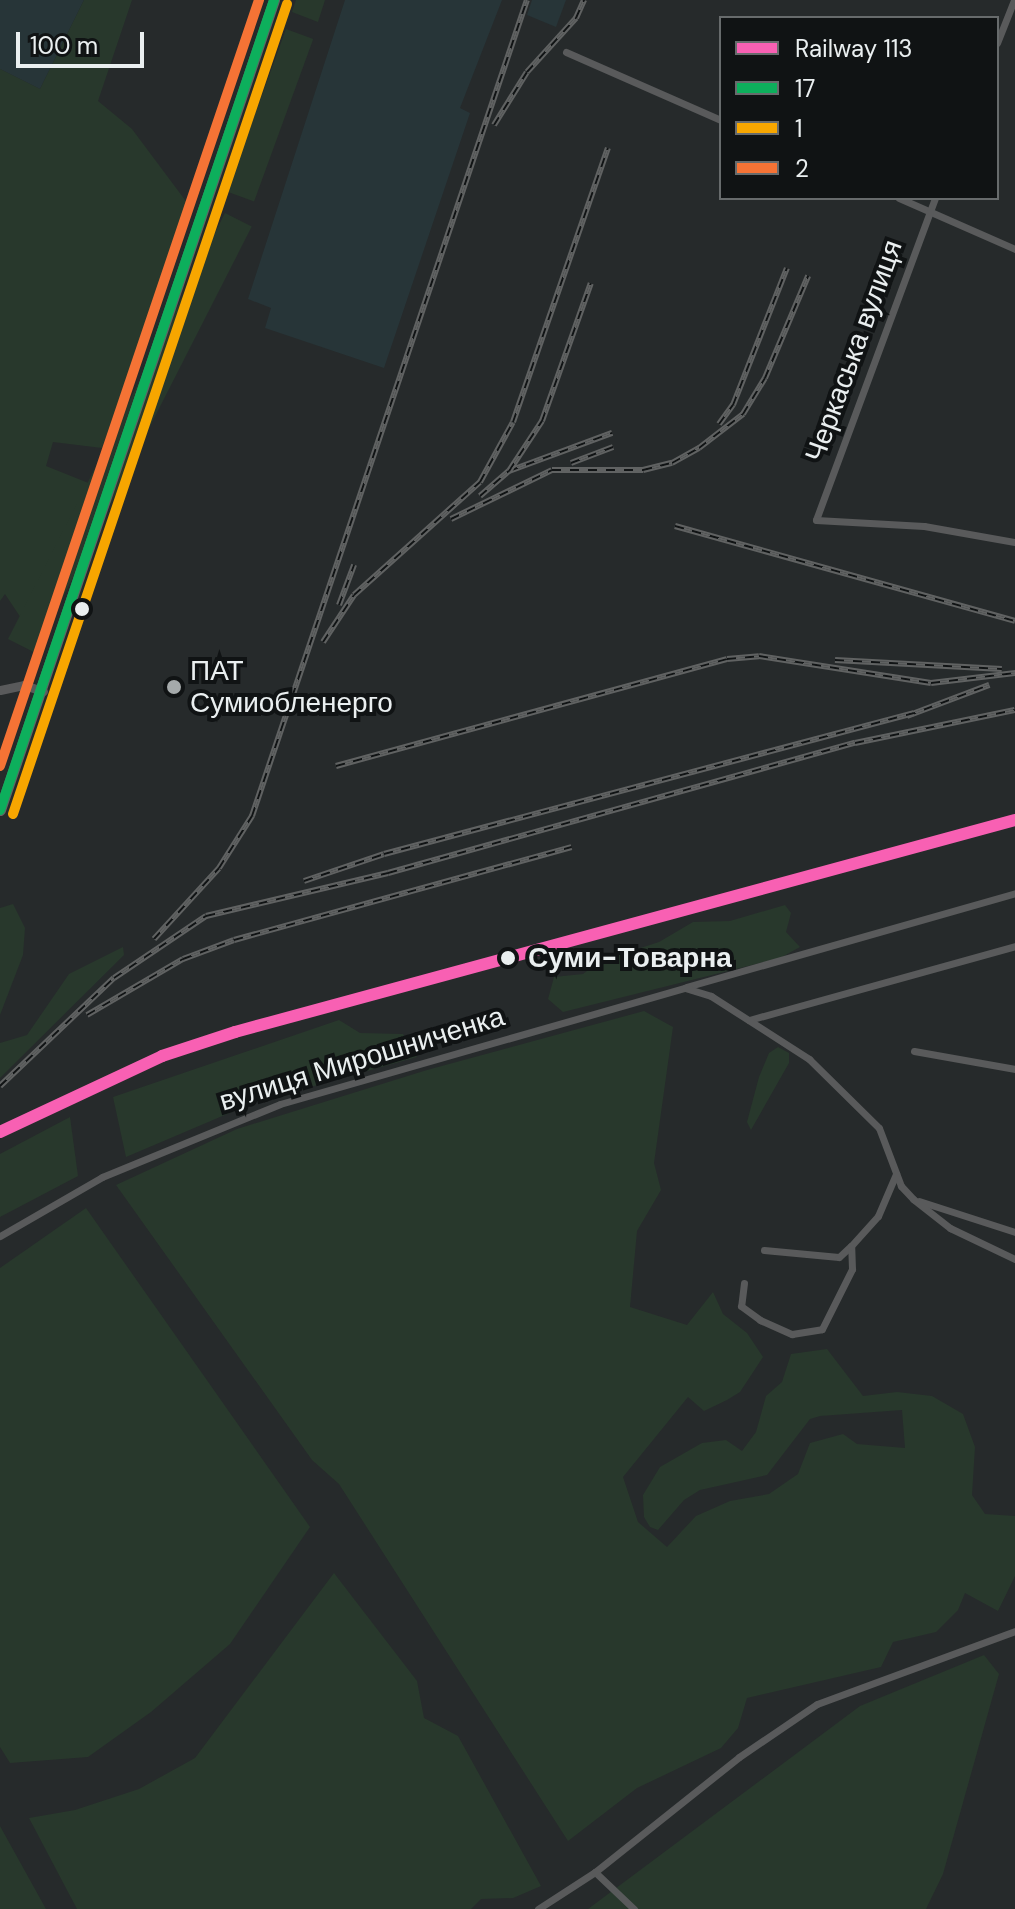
<!DOCTYPE html>
<html>
<head>
<meta charset="utf-8">
<style>
	body { margin:0 }
	#map { position:relative; width:1015px; height:1909px; overflow:hidden; background:#262a2b; font-family:"DM Sans",sans-serif }
	div>[style] { position:absolute }
	[style*='--x'] { left:calc(var(--x)*1px); top:calc(var(--y)*1px); width:calc(var(--w)*1px); rotate:calc(var(--a)*1deg) }
	.built>* { inset:0; background:#273538 }
	.green>* { inset:0; background:#28382c; transform-origin:0 0 }
	.minor>* { height:7px; margin:-3.5px; padding:0 3.5px; transform-origin:3.5px; border-radius:3.5px; background:#595a5b }
	.tertiary>* { height:9px; margin:-4.5px; padding:0 4.5px; transform-origin:4.5px; border-radius:4.5px; background:#595a5b }
	.primary>* { height:11px; margin:-5.5px; padding:0 5.5px; transform-origin:5.5px; border-radius:5.5px; background:#626464 }
	.rail>* { height:6px; margin-top:-3px; transform-origin:0; background:repeating-linear-gradient(90deg,#101314 0 9px,#606262 0 18px); box-sizing:border-box; border-block:2px solid #606262 }
	.bus-1>* { height:10px; margin:-5px; padding:0 5px; transform-origin:5px; border-radius:5px; background:#0daf5c }
	.bus-2>* { height:10px; margin:-5px; padding:0 5px; transform-origin:5px; border-radius:5px; background:#f7a600 }
	.bus-3>* { height:10px; margin:-5px; padding:0 5px; transform-origin:5px; border-radius:5px; background:#f57335 }
	.rail-1>* { height:12px; margin:-6px; padding:0 6px; transform-origin:6px; border-radius:6px; background:#f860b3 }
	.dots>* { width:22px; height:22px; translate:-50% -50%; box-sizing:border-box; border:4px solid #101314; border-radius:50% }
	span { translate:-50% -50%; white-space:nowrap; text-align:center; line-height:1.15; -webkit-text-stroke:8px #101314; paint-order:stroke }
	.street-label { font-size:28px; color:#eaeff0 }
	.poi-label { font-size:28px; color:#eaeff0 }
	.left { translate:0 -50%; text-align:left }
	.stop-label { font-size:28px; color:#eaeff0; font-weight:700 }
	.legend { position:absolute; left:719px; top:16px; width:280px; height:184px; box-sizing:border-box; background:#101314; border:2px solid #676b6c; margin:0; padding:10px 14px; list-style:none; font-size:24px; color:#eaeff0 }
	.legend li { display:flex; align-items:center; gap:16px; height:40px }
	.legend b { width:40px; border:2px solid #676b6c }
	.scale { position:absolute; left:16px; top:32px; width:128px; height:36px; box-sizing:border-box; border:4px solid #eaeff0; border-top:0; padding-left:10px; font-size:24px; line-height:28px; white-space:nowrap; color:#eaeff0; -webkit-text-stroke:6px #101314; paint-order:stroke }
</style>
</head>
<body>
<div id="map">
	<div class="built">
		<i style="clip-path:polygon(0 0,84px 0,40px 89px,0 69px)"></i>
		<i style="clip-path:polygon(345px 0,502px 0,460px 108px,470px 113px,384px 368px,265px 328px,271px 308px,248px 299px)"></i>
		<i style="clip-path:polygon(532px 0,566px 0,556px 27px,527px 15px)"></i>
	</div>
	<div class="green">
		<i style="clip-path:polygon(84px 0,132px 0,98px 101px,132px 129px,188px 204px,102px 448px,53px 442px,46px 466px,91px 484px,42px 627px,29px 630px,5px 594px,0 601px,0 69px,40px 89px)"></i>
		<i style="clip-path:polygon(296px 0,325px 0,318px 22px,292px 12px)"></i>
		<i style="left:286px;top:29px;width:29px;height:173px;rotate:20deg"></i>
		<i style="left:225px;top:213px;width:30px;height:478px;rotate:27deg"></i>
		<i style="clip-path:polygon(13px 904px,25px 928px,23px 955px,0 1015px,0 908px)"></i>
		<i style="clip-path:polygon(785px 905px,791px 913px,786px 932px,800px 947px,780px 958px,563px 1012px,548px 999px,554px 977px,583px 974px,600px 961px,659px 942px,693px 922px,730px 921px)"></i>
		<i style="clip-path:polygon(123px 947px,124px 955px,0 1078px,0 1043px,27px 1035px,69px 974px)"></i>
		<i style="clip-path:polygon(644px 1011px,673px 1027px,654px 1163px,661px 1190px,637px 1231px,630px 1307px,687px 1325px,713px 1292px,723px 1314px,747px 1333px,763px 1357px,740px 1392px,727px 1400px,704px 1411px,688px 1397px,623px 1477px,638px 1522px,667px 1547px,696px 1516px,730px 1501px,769px 1494px,798px 1474px,810px 1443px,843px 1434px,857px 1444px,905px 1448px,902px 1410px,820px 1416px,810px 1419px,767px 1475px,700px 1490px,684px 1500px,658px 1530px,650px 1527px,644px 1517px,643px 1495px,660px 1467px,702px 1443px,726px 1440px,742px 1451px,756px 1432px,766px 1396px,782px 1382px,791px 1354px,827px 1349px,863px 1396px,897px 1392px,932px 1396px,963px 1414px,975px 1447px,972px 1495px,985px 1514px,1015px 1516px,1015px 1576px,998px 1611px,965px 1593px,958px 1610px,936px 1632px,893px 1642px,881px 1667px,747px 1698px,738px 1728px,721px 1748px,637px 1788px,568px 1841px,339px 1484px,312px 1460px,116px 1185px,237px 1129px,427px 1070px)"></i>
		<i style="clip-path:polygon(339px 1020px,360px 1033px,403px 1034px,417px 1057px,253px 1103px,126px 1157px,113px 1097px)"></i>
		<i style="clip-path:polygon(778px 1047px,789px 1053px,789px 1063px,751px 1130px,747px 1122px,759px 1077px,769px 1053px)"></i>
		<i style="clip-path:polygon(70px 1117px,78px 1176px,0 1217px,0 1154px)"></i>
		<i style="clip-path:polygon(86px 1208px,310px 1527px,230px 1644px,151px 1712px,88px 1757px,10px 1763px,0 1747px,0 1268px)"></i>
		<i style="clip-path:polygon(334px 1573px,417px 1681px,424px 1718px,458px 1736px,541px 1886px,513px 1898px,481px 1899px,471px 1909px,77px 1909px,29px 1818px,75px 1810px,139px 1789px,195px 1758px)"></i>
		<i style="clip-path:polygon(984px 1655px,999px 1674px,943px 1874px,926px 1909px,588px 1909px,860px 1706px)"></i>
		<i style="clip-path:polygon(0 1826px,46px 1909px,0 1909px)"></i>
	</div>
	<div class="minor">
		<i style="--x:997;--y:43;--w:46;--a:-68.4"></i>
		<i style="--x:566;--y:52;--w:169;--a:23.7"></i>
		<i style="--x:899;--y:198;--w:127;--a:23.7"></i>
		<i style="--x:935;--y:198;--w:343;--a:110.3"></i>
		<i style="--x:816;--y:520;--w:108;--a:3.2"></i>
		<i style="--x:924;--y:526;--w:92;--a:10"></i>
		<i style="--x:686;--y:987;--w:342;--a:-15.9"></i>
		<i style="--x:749;--y:1020;--w:276;--a:-15.5"></i>
		<i style="--x:914;--y:1051;--w:103;--a:10.1"></i>
		<i style="--x:919;--y:1201;--w:101;--a:17.9"></i>
		<i style="--x:0;--y:1236;--w:118;--a:-30"></i>
		<i style="--x:102;--y:1177;--w:192;--a:-22.3"></i>
		<i style="--x:280;--y:1104;--w:421;--a:-16"></i>
		<i style="--x:685;--y:988;--w:27;--a:17"></i>
		<i style="--x:711;--y:996;--w:117;--a:32.7"></i>
		<i style="--x:809;--y:1059;--w:98;--a:44.6"></i>
		<i style="--x:879;--y:1128;--w:62;--a:69.2"></i>
		<i style="--x:901;--y:1186;--w:18;--a:47"></i>
		<i style="--x:913;--y:1199;--w:47;--a:38.1"></i>
		<i style="--x:950;--y:1228;--w:72;--a:25.5"></i>
		<i style="--x:764;--y:1250;--w:75;--a:5.3"></i>
		<i style="--x:839;--y:1257;--w:16;--a:-43"></i>
		<i style="--x:744;--y:1283;--w:23;--a:97"></i>
		<i style="--x:741;--y:1306;--w:24;--a:36"></i>
		<i style="--x:760;--y:1320;--w:35;--a:24"></i>
		<i style="--x:792;--y:1334;--w:30;--a:-9"></i>
		<i style="--x:822;--y:1329;--w:67;--a:-63.4"></i>
		<i style="--x:852;--y:1269;--w:23;--a:-92"></i>
		<i style="--x:851;--y:1246;--w:40;--a:-48"></i>
		<i style="--x:878;--y:1216;--w:46;--a:-66.8"></i>
		<i style="--x:595;--y:1872;--w:54;--a:43.5"></i>
		<i style="--x:538;--y:1909;--w:68;--a:-33"></i>
		<i style="--x:595;--y:1872;--w:184;--a:-38.6"></i>
		<i style="--x:739;--y:1757;--w:94;--a:-34.2"></i>
		<i style="--x:817;--y:1704;--w:211;--a:-20.2"></i>
	</div>
	<div class="tertiary">
		<i style="--x:0;--y:690;--w:25;--a:-12"></i>
		<i style="--x:24;--y:685;--w:20;--a:18"></i>
	</div>
	<div class="primary">
		<i style="--x:0;--y:810;--w:855;--a:-71.31"></i>
	</div>
	<div class="rail">
		<i style="--x:494;--y:125;--w:62;--a:-58.1"></i>
		<i style="--x:527;--y:72;--w:73;--a:-47.8"></i>
		<i style="--x:576;--y:18;--w:20;--a:-66"></i>
		<i style="--x:719;--y:424;--w:24;--a:-54"></i>
		<i style="--x:733;--y:405;--w:147;--a:-68.5"></i>
		<i style="--x:571;--y:463;--w:45;--a:-20.9"></i>
		<i style="--x:509;--y:471;--w:110;--a:-20.3"></i>
		<i style="--x:480;--y:496;--w:38;--a:-41"></i>
		<i style="--x:509;--y:471;--w:60;--a:-56.6"></i>
		<i style="--x:542;--y:421;--w:146;--a:-70.5"></i>
		<i style="--x:451;--y:519;--w:112;--a:-25.9"></i>
		<i style="--x:552;--y:470;--w:91;--a:0"></i>
		<i style="--x:643;--y:470;--w:30;--a:-14"></i>
		<i style="--x:672;--y:463;--w:31;--a:-29"></i>
		<i style="--x:699;--y:448;--w:56;--a:-37.7"></i>
		<i style="--x:743;--y:414;--w:42;--a:-58.6"></i>
		<i style="--x:765;--y:378;--w:111;--a:-67.1"></i>
		<i style="--x:675;--y:526;--w:353;--a:15.6"></i>
		<i style="--x:339;--y:605;--w:43;--a:-69.4"></i>
		<i style="--x:323;--y:642;--w:56;--a:-56.6"></i>
		<i style="--x:354;--y:595;--w:169;--a:-41.9"></i>
		<i style="--x:480;--y:482;--w:68;--a:-61.2"></i>
		<i style="--x:513;--y:422;--w:290;--a:-70.9"></i>
		<i style="--x:835;--y:660;--w:167;--a:3.1"></i>
		<i style="--x:907;--y:716;--w:88;--a:-20.7"></i>
		<i style="--x:336;--y:766;--w:405;--a:-15.3"></i>
		<i style="--x:727;--y:659;--w:32;--a:-5"></i>
		<i style="--x:759;--y:656;--w:174;--a:8.9"></i>
		<i style="--x:931;--y:683;--w:85;--a:-6.8"></i>
		<i style="--x:304;--y:881;--w:84;--a:-18.6"></i>
		<i style="--x:384;--y:854;--w:548;--a:-14.9"></i>
		<i style="--x:154;--y:939;--w:96;--a:-47.5"></i>
		<i style="--x:219;--y:868;--w:62;--a:-57.6"></i>
		<i style="--x:252;--y:816;--w:861;--a:-71.38"></i>
		<i style="--x:87;--y:1015;--w:111;--a:-30.3"></i>
		<i style="--x:183;--y:959;--w:54;--a:-20.4"></i>
		<i style="--x:234;--y:940;--w:350;--a:-15.4"></i>
		<i style="--x:0;--y:1086;--w:157;--a:-43.5"></i>
		<i style="--x:114;--y:978;--w:111;--a:-34"></i>
		<i style="--x:206;--y:916;--w:187;--a:-13.3"></i>
		<i style="--x:388;--y:873;--w:485;--a:-15.6"></i>
		<i style="--x:855;--y:743;--w:163;--a:-11.7"></i>
	</div>
	<div class="bus-1">
		<i style="--x:0;--y:810;--w:855;--a:-71.31"></i>
	</div>
	<div class="bus-2">
		<i style="--x:13;--y:814;--w:855;--a:-71.31"></i>
	</div>
	<div class="bus-3">
		<i style="--x:0;--y:766;--w:809;--a:-71.32"></i>
	</div>
	<div class="rail-1">
		<i style="--x:0;--y:1132;--w:179;--a:-25.1"></i>
		<i style="--x:162;--y:1056;--w:77;--a:-18.2"></i>
		<i style="--x:235;--y:1032;--w:808;--a:-15.21"></i>
	</div>
	<div class="dots">
		<i style="left:82px;top:609px;background:#eaeff0"></i>
		<i style="left:174px;top:687px;background:#a5aaab"></i>
		<i style="left:508px;top:958px;background:#eaeff0"></i>
	</div>
	<div class="street-label">
		<span style="left:854px;top:351px;rotate:-70deg">Черкаська вулиця</span>
		<span style="left:362px;top:1059px;rotate:-17deg">вулиця Мирошниченка</span>
	</div>
	<div class="poi-label">
		<span class="left" style="left:190px;top:687px">ПАТ<br>Сумиобленерго</span>
	</div>
	<div class="stop-label">
		<span class="left" style="left:528px;top:958px">Суми-Товарна</span>
	</div>
	<ul class="legend">
	<li><b style="height:10px;background:#f860b3"></b>Railway 113</li>
	<li><b style="height:10px;background:#0daf5c"></b>17</li>
	<li><b style="height:10px;background:#f7a600"></b>1</li>
	<li><b style="height:10px;background:#f57335"></b>2</li>
	</ul>
	<div class="scale">100 m</div>
</div>
</body>
</html>
